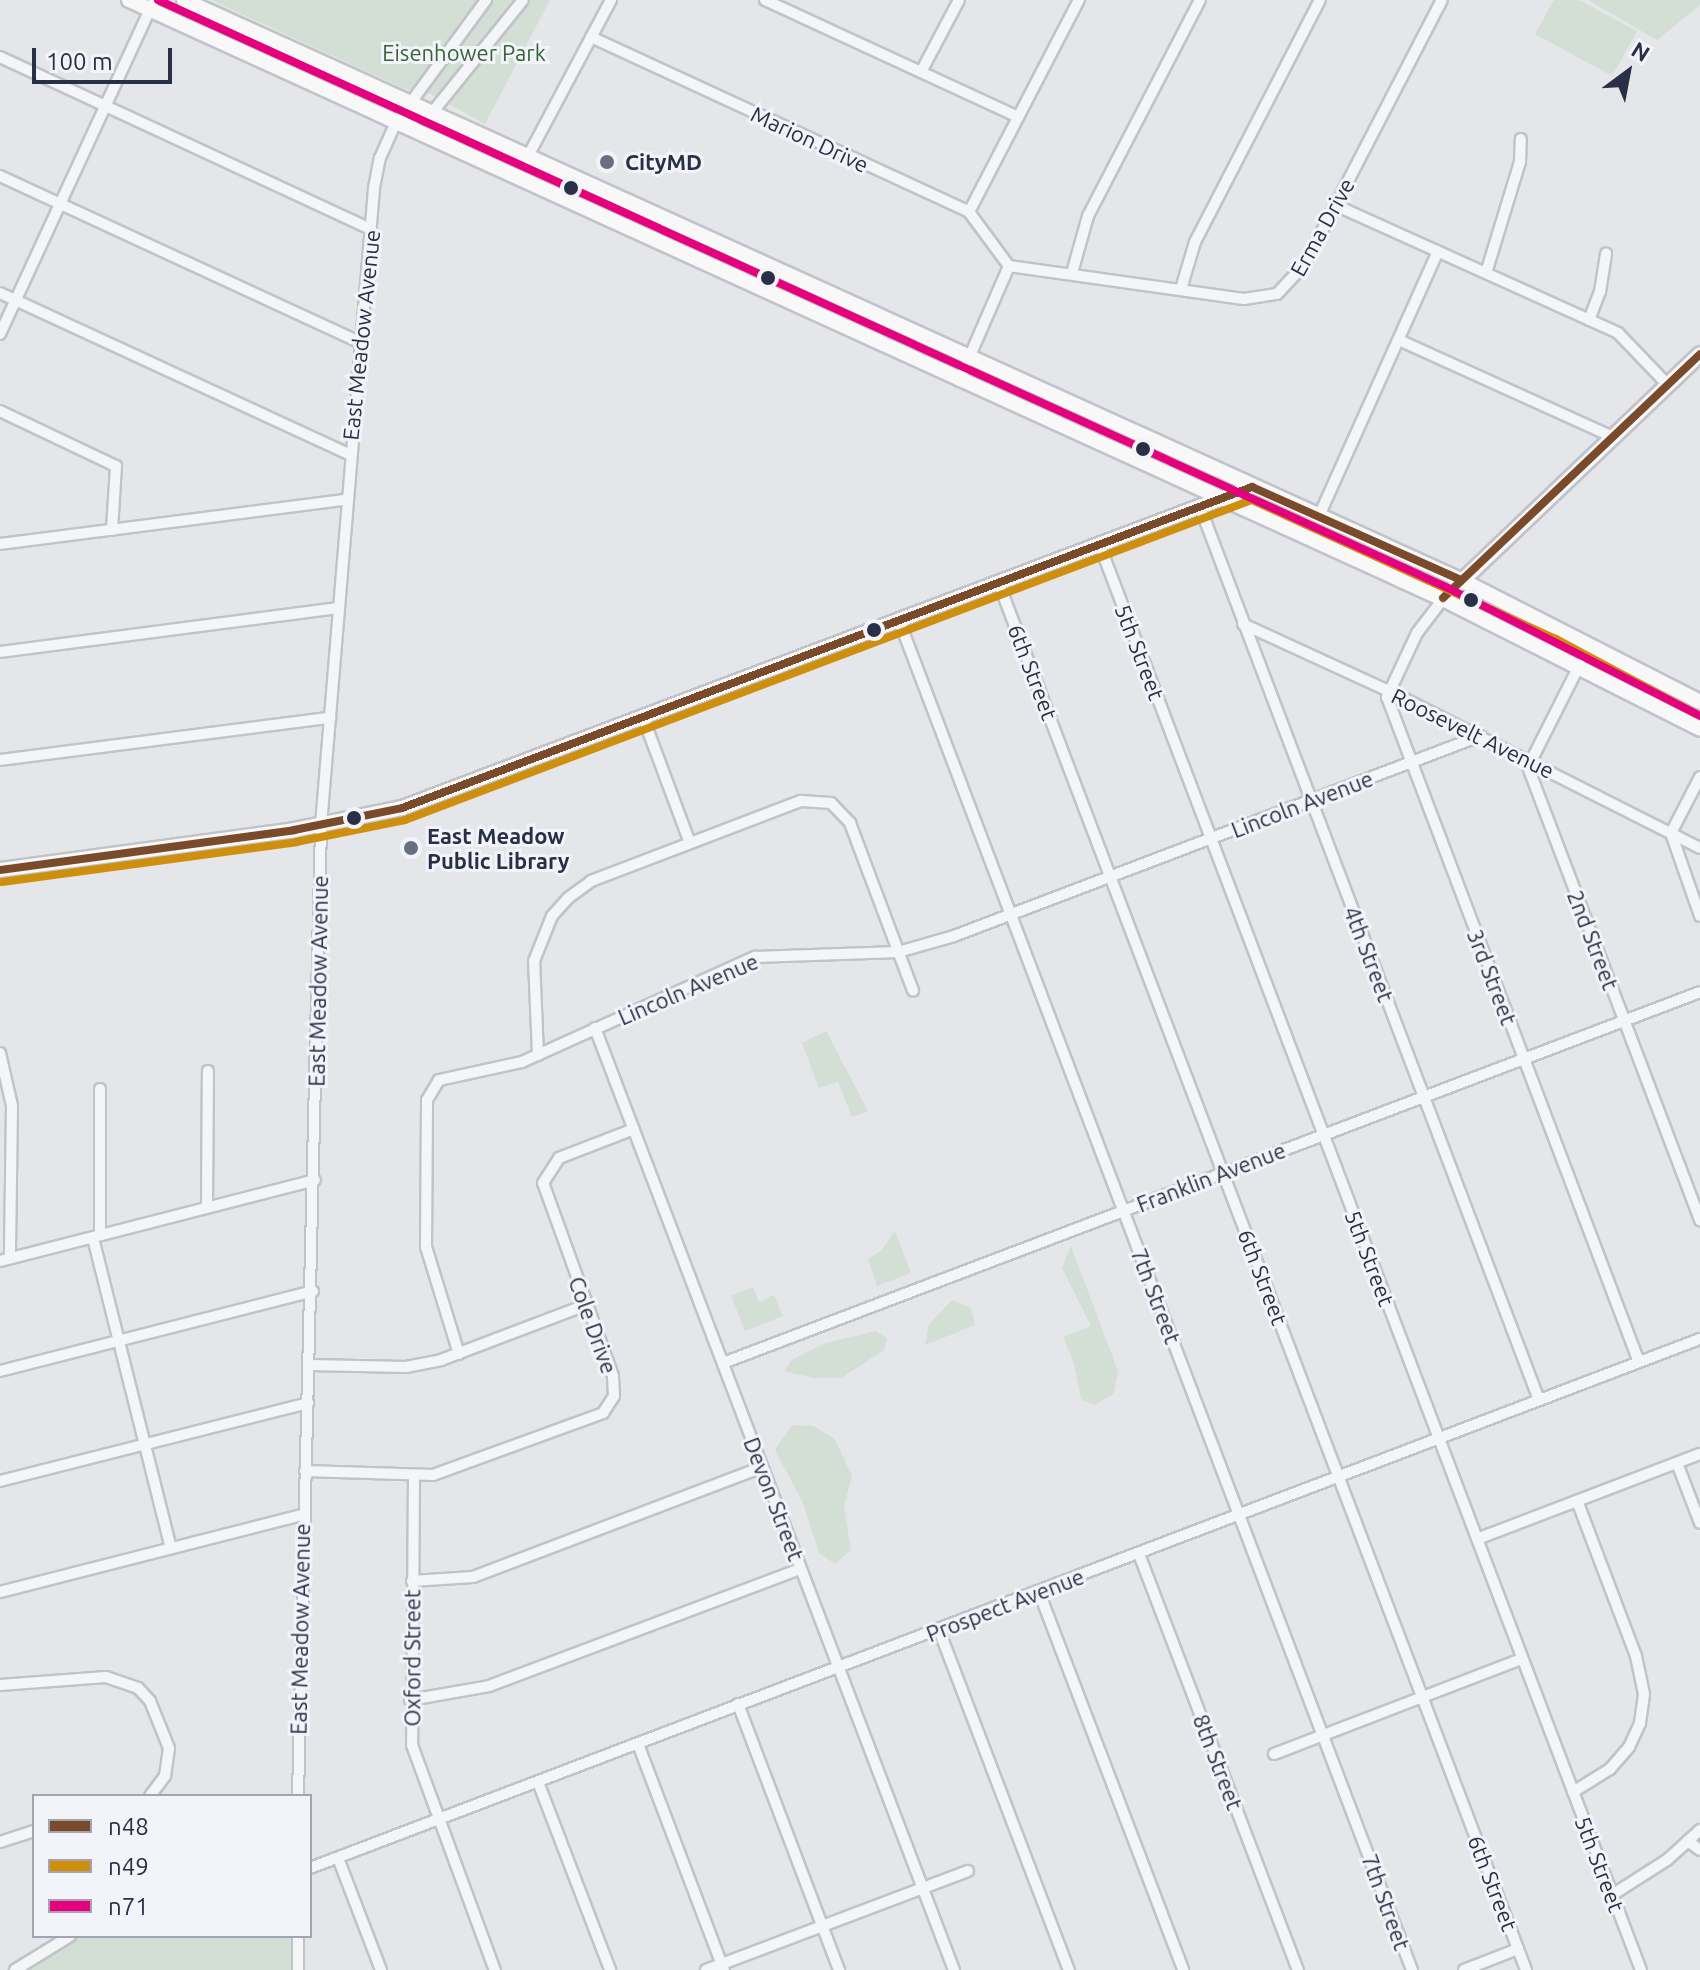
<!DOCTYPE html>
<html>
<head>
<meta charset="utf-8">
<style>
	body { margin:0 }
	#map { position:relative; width:1700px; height:1970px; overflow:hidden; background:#e4e6ea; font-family:Ubuntu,sans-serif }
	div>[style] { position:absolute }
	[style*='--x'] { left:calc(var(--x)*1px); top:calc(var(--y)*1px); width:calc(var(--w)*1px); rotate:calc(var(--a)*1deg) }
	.green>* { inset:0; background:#d3ded5 }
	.roads { filter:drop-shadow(2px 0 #c1c3c8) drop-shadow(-2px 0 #c1c3c8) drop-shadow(0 2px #c1c3c8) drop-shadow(0 -2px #c1c3c8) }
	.minor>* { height:10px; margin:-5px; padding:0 5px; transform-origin:5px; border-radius:5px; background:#f4f5f7 }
	.major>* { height:14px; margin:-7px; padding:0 7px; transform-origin:7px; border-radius:7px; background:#f8f8f8 }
	.bus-1>* { height:8px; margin:-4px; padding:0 4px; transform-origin:4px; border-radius:4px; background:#7a4b2a }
	.bus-2>* { height:8px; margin:-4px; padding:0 4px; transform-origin:4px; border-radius:4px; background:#ce8e0e }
	.bus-3>* { height:8px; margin:-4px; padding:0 4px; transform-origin:4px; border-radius:4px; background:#e5007d }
	.dots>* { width:22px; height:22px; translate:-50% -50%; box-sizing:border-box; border:4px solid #f3f4f9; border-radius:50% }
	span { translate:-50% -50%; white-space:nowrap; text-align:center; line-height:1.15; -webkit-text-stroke:6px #f3f4f9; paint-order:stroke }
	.park-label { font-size:22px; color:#366434 }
	.street-label { font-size:22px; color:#282f46 }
	.poi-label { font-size:22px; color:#282f46; font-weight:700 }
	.left { translate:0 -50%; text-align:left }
	.legend { position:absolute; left:32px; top:1794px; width:280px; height:144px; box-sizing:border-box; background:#f3f4f9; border:2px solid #a2a5b1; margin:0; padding:10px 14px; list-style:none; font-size:24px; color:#282f46 }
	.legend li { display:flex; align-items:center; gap:16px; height:40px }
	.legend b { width:40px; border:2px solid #a2a5b1 }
	.north { position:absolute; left:1588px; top:32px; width:80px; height:80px; -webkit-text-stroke:6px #f3f4f9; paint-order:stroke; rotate:32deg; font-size:22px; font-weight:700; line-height:32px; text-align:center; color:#282f46 }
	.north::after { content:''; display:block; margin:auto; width:28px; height:36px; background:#282f46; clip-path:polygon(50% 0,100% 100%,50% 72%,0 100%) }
	.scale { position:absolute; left:32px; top:48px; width:140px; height:36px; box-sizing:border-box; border:4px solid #282f46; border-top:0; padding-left:10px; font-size:24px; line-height:28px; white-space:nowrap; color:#282f46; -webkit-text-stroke:6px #f3f4f9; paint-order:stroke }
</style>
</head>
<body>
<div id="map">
	<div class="green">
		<i style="clip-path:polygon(211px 0,550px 0,485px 124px,429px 93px,405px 89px)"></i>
		<i style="clip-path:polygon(1554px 0,1579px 0,1637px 31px,1612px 76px,1535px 34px)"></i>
		<i style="clip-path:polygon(1588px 0,1700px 0,1700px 5px,1657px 40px)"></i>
		<i style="clip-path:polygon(826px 1031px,868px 1111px,852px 1117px,838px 1082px,819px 1088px,802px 1043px)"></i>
		<i style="clip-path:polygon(895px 1231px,911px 1273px,877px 1286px,868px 1259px,881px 1251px)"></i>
		<i style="clip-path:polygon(1071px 1246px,1118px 1371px,1114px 1393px,1095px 1405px,1081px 1399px,1074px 1363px,1063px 1337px,1091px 1326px,1062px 1268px)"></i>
		<i style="clip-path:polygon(753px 1287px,759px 1302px,774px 1295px,783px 1316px,745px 1331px,731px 1296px)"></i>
		<i style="clip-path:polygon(952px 1300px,971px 1308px,975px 1325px,925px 1345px,929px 1324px)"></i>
		<i style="clip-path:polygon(876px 1331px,887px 1338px,884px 1350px,841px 1378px,814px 1378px,784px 1371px,793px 1359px,826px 1343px)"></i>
		<i style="clip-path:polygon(792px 1425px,813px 1426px,834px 1438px,852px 1476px,844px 1506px,851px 1550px,835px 1564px,819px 1553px,803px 1503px,775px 1450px)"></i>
		<i style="clip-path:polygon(70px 1936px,298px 1936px,298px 1970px,15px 1970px)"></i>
	</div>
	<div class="roads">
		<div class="minor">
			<i style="--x:765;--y:0;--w:279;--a:24.8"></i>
			<i style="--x:591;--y:37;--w:417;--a:24.8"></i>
			<i style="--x:969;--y:212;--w:67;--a:53.5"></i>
			<i style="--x:0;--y:57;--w:409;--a:24.9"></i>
			<i style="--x:921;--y:72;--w:81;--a:-62.2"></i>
			<i style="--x:397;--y:124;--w:35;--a:-16"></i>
			<i style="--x:431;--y:114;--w:146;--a:-51.1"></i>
			<i style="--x:527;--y:158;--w:179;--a:-62"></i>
			<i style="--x:0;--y:176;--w:396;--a:24.8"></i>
			<i style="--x:1335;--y:205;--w:311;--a:24.3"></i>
			<i style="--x:1618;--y:333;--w:71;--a:46.1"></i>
			<i style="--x:969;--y:212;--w:239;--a:-62.6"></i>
			<i style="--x:1009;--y:266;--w:237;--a:8"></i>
			<i style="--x:1244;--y:299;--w:33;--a:-9"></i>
			<i style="--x:1277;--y:294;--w:41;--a:-47"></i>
			<i style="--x:1305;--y:264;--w:297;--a:-62.6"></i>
			<i style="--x:1072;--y:273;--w:59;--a:-74.3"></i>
			<i style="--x:1088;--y:216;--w:243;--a:-62.6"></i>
			<i style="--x:1486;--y:273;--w:116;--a:-73"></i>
			<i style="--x:1520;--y:162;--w:23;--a:-88"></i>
			<i style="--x:1181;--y:289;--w:49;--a:-73.4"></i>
			<i style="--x:1195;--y:242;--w:272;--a:-62.7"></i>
			<i style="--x:0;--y:293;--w:384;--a:24.8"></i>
			<i style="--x:1589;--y:320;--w:30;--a:-69"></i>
			<i style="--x:1600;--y:292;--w:39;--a:-81"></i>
			<i style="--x:0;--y:334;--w:368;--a:-65.2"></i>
			<i style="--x:1399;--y:340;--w:233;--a:24.4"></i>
			<i style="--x:959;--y:381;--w:125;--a:-66.5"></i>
			<i style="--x:0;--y:411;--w:128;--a:25.4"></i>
			<i style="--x:116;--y:466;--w:64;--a:93.6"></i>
			<i style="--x:1200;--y:507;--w:955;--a:69.21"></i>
			<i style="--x:1319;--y:516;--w:290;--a:-65.8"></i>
			<i style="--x:0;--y:544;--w:348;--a:-7.3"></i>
			<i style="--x:1100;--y:546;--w:1523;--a:69.2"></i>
			<i style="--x:999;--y:584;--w:1483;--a:69.18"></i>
			<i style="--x:1443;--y:599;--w:43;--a:127.4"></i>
			<i style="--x:1417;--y:633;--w:71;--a:115.1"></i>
			<i style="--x:1387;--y:697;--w:711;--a:69.25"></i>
			<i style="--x:900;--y:623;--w:1441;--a:69.19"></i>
			<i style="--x:1243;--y:624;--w:161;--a:24.7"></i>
			<i style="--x:1389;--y:691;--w:348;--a:26.8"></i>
			<i style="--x:0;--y:652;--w:340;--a:-7.4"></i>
			<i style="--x:1580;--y:664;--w:115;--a:116.8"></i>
			<i style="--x:1528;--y:767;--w:485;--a:69.2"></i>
			<i style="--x:644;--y:720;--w:131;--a:69.5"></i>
			<i style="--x:0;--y:760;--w:333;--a:-7.3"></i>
			<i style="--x:1700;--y:777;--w:63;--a:117.4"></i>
			<i style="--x:1671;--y:833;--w:88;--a:70.7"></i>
			<i style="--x:595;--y:1028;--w:1008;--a:69.14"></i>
			<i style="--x:0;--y:1053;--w:54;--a:77.2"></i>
			<i style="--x:12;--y:1106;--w:152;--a:90.8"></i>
			<i style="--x:538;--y:1055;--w:94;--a:-92.4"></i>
			<i style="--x:534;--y:961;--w:48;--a:-68.2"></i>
			<i style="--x:552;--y:916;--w:24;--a:-48"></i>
			<i style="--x:568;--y:898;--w:29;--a:-36"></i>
			<i style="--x:591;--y:881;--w:225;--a:-20.9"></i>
			<i style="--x:801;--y:801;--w:30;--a:4"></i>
			<i style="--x:831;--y:803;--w:28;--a:46"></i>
			<i style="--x:850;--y:823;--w:179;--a:69.4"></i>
			<i style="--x:100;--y:1089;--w:146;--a:90"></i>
			<i style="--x:207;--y:1205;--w:134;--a:-89.6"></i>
			<i style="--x:93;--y:1238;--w:320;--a:75.9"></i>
			<i style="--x:0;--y:1261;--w:325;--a:-14.4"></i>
			<i style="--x:459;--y:1354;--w:112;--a:-107.1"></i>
			<i style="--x:426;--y:1247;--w:147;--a:-89.6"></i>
			<i style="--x:427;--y:1100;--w:23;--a:-59"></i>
			<i style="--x:439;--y:1080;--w:85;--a:-12.2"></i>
			<i style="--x:522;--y:1062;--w:256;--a:-24.3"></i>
			<i style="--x:755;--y:957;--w:143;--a:-2"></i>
			<i style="--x:898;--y:952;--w:58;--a:-15.9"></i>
			<i style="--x:954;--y:936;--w:563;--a:-20.82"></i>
			<i style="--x:723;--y:1363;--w:1045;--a:-20.79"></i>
			<i style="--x:310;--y:1365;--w:96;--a:1.2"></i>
			<i style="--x:406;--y:1367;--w:36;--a:-11"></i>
			<i style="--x:441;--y:1360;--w:155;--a:-20.8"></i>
			<i style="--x:0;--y:1371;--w:323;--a:-14.3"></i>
			<i style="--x:1677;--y:1463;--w:64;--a:69"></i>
			<i style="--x:305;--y:1471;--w:128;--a:1.8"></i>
			<i style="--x:433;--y:1475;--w:181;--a:-20"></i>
			<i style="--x:603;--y:1413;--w:20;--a:-57"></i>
			<i style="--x:614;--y:1396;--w:20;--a:-93"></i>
			<i style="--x:613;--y:1376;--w:205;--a:-109.9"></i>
			<i style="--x:543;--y:1183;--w:30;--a:-57"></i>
			<i style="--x:559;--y:1158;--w:80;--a:-21.1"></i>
			<i style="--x:414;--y:1475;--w:270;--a:90.4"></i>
			<i style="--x:412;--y:1745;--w:240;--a:69.8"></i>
			<i style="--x:0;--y:1481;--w:318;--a:-14.2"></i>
			<i style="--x:1477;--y:1539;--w:239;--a:-20.9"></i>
			<i style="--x:1139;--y:1554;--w:445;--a:69.1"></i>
			<i style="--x:412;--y:1581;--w:61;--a:-3.8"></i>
			<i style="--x:473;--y:1577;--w:309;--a:-20.8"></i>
			<i style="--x:0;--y:1592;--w:312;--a:-14.3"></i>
			<i style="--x:1039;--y:1592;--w:404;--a:69.1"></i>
			<i style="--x:939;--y:1630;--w:364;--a:69.1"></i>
			<i style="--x:0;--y:1685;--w:106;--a:-4.3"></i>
			<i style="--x:106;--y:1677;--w:34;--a:19"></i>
			<i style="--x:138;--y:1688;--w:18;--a:47"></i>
			<i style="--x:150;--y:1701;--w:51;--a:68"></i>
			<i style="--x:169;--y:1748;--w:28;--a:98"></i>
			<i style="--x:165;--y:1776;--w:25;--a:127"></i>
			<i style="--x:410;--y:1700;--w:80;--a:-10"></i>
			<i style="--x:489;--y:1686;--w:332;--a:-20.6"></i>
			<i style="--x:738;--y:1704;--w:285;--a:69.2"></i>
			<i style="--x:638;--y:1744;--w:242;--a:69.2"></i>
			<i style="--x:1274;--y:1754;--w:266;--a:-21"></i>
			<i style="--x:538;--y:1782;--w:201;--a:69"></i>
			<i style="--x:1573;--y:1792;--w:44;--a:-31.9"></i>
			<i style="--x:1610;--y:1769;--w:29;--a:-49"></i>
			<i style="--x:1629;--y:1747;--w:26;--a:-65"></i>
			<i style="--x:1640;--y:1723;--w:29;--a:-82"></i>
			<i style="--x:1644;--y:1694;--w:39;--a:-102"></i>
			<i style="--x:1636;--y:1656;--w:166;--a:-110.8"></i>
			<i style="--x:298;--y:1796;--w:971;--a:-88.64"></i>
			<i style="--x:321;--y:825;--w:639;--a:-85.24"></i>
			<i style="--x:374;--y:188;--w:31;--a:-79"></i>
			<i style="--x:380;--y:158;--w:37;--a:-66"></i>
			<i style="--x:395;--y:124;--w:154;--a:-53.7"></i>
			<i style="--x:1688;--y:1841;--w:15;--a:37"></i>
			<i style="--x:0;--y:1842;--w:36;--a:-18"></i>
			<i style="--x:338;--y:1858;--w:120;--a:69"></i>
			<i style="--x:310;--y:1868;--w:1487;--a:-20.84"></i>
			<i style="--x:1612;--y:1895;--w:65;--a:-32.5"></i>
			<i style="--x:1667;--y:1860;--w:45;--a:-42.3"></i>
			<i style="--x:298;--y:1936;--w:34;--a:90"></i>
			<i style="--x:15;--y:1970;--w:65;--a:-31.7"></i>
			<i style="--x:706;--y:1970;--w:280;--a:-20.7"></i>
			<i style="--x:1464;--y:1970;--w:58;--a:-21.3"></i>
		</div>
		<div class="major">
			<i style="--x:129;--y:0;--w:1444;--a:24.51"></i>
			<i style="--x:1443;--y:599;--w:288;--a:26.8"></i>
			<i style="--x:184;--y:0;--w:1403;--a:24.43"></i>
			<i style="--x:1461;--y:580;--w:268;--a:27"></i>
			<i style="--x:1443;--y:599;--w:355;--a:-43.6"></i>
			<i style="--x:0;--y:870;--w:297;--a:-7.7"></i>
			<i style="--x:294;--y:830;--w:110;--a:-11.5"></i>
			<i style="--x:402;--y:808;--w:909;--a:-20.69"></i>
		</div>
	</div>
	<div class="bus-1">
		<i style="--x:1443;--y:598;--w:354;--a:-43.5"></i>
		<i style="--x:0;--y:870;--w:297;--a:-7.7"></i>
		<i style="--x:294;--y:830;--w:110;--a:-11.5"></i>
		<i style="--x:402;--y:808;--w:909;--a:-20.69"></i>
		<i style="--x:1252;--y:487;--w:229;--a:24"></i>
	</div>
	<div class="bus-2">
		<i style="--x:2;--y:882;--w:297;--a:-7.7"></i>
		<i style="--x:296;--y:842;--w:111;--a:-11.4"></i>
		<i style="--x:405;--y:820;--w:905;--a:-20.7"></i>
		<i style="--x:1252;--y:500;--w:334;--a:24.6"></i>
		<i style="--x:1556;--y:639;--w:157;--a:28.2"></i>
	</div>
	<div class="bus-3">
		<i style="--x:158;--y:0;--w:1418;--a:24.5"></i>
		<i style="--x:1448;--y:588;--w:283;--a:26.9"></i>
	</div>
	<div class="dots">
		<i style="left:607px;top:162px;background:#6a6f7f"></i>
		<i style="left:571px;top:188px;background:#282f46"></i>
		<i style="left:768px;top:278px;background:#282f46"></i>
		<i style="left:1143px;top:449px;background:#282f46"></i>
		<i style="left:1471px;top:600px;background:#282f46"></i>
		<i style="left:874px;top:630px;background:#282f46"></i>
		<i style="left:354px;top:818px;background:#282f46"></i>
		<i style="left:411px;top:848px;background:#6a6f7f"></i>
	</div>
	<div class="park-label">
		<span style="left:464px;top:53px">Eisenhower Park</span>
	</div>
	<div class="street-label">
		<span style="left:810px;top:139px;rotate:25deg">Marion Drive</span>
		<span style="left:1322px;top:227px;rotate:-61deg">Erma Drive</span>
		<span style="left:361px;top:335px;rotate:-84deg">East Meadow Avenue</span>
		<span style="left:1140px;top:652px;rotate:69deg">5th Street</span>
		<span style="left:1033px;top:672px;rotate:69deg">6th Street</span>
		<span style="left:1473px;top:733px;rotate:26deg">Roosevelt Avenue</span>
		<span style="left:1302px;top:804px;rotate:-21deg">Lincoln Avenue</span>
		<span style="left:1593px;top:940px;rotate:69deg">2nd Street</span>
		<span style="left:1369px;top:954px;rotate:69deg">4th Street</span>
		<span style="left:1492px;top:977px;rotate:69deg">3rd Street</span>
		<span style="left:318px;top:981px;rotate:-89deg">East Meadow Avenue</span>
		<span style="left:688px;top:989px;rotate:-23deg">Lincoln Avenue</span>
		<span style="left:1211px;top:1177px;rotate:-21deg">Franklin Avenue</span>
		<span style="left:1370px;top:1258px;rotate:69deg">5th Street</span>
		<span style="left:1263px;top:1277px;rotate:69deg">6th Street</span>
		<span style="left:1156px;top:1296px;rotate:69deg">7th Street</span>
		<span style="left:593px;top:1325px;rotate:70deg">Cole Drive</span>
		<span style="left:774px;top:1499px;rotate:69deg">Devon Street</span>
		<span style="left:1005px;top:1605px;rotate:-21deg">Prospect Avenue</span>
		<span style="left:300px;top:1629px;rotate:-89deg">East Meadow Avenue</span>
		<span style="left:412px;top:1658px;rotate:-90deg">Oxford Street</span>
		<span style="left:1218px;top:1762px;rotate:69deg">8th Street</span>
		<span style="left:1600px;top:1864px;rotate:69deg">5th Street</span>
		<span style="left:1493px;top:1883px;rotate:69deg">6th Street</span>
		<span style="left:1386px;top:1902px;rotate:70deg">7th Street</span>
	</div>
	<div class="poi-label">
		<span class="left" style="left:625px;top:162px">CityMD</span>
		<span class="left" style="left:427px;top:848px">East Meadow<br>Public Library</span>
	</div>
	<ul class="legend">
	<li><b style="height:10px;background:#7a4b2a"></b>n48</li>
	<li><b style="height:10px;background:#ce8e0e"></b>n49</li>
	<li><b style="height:10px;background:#e5007d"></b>n71</li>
	</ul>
	<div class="north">N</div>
	<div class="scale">100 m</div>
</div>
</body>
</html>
